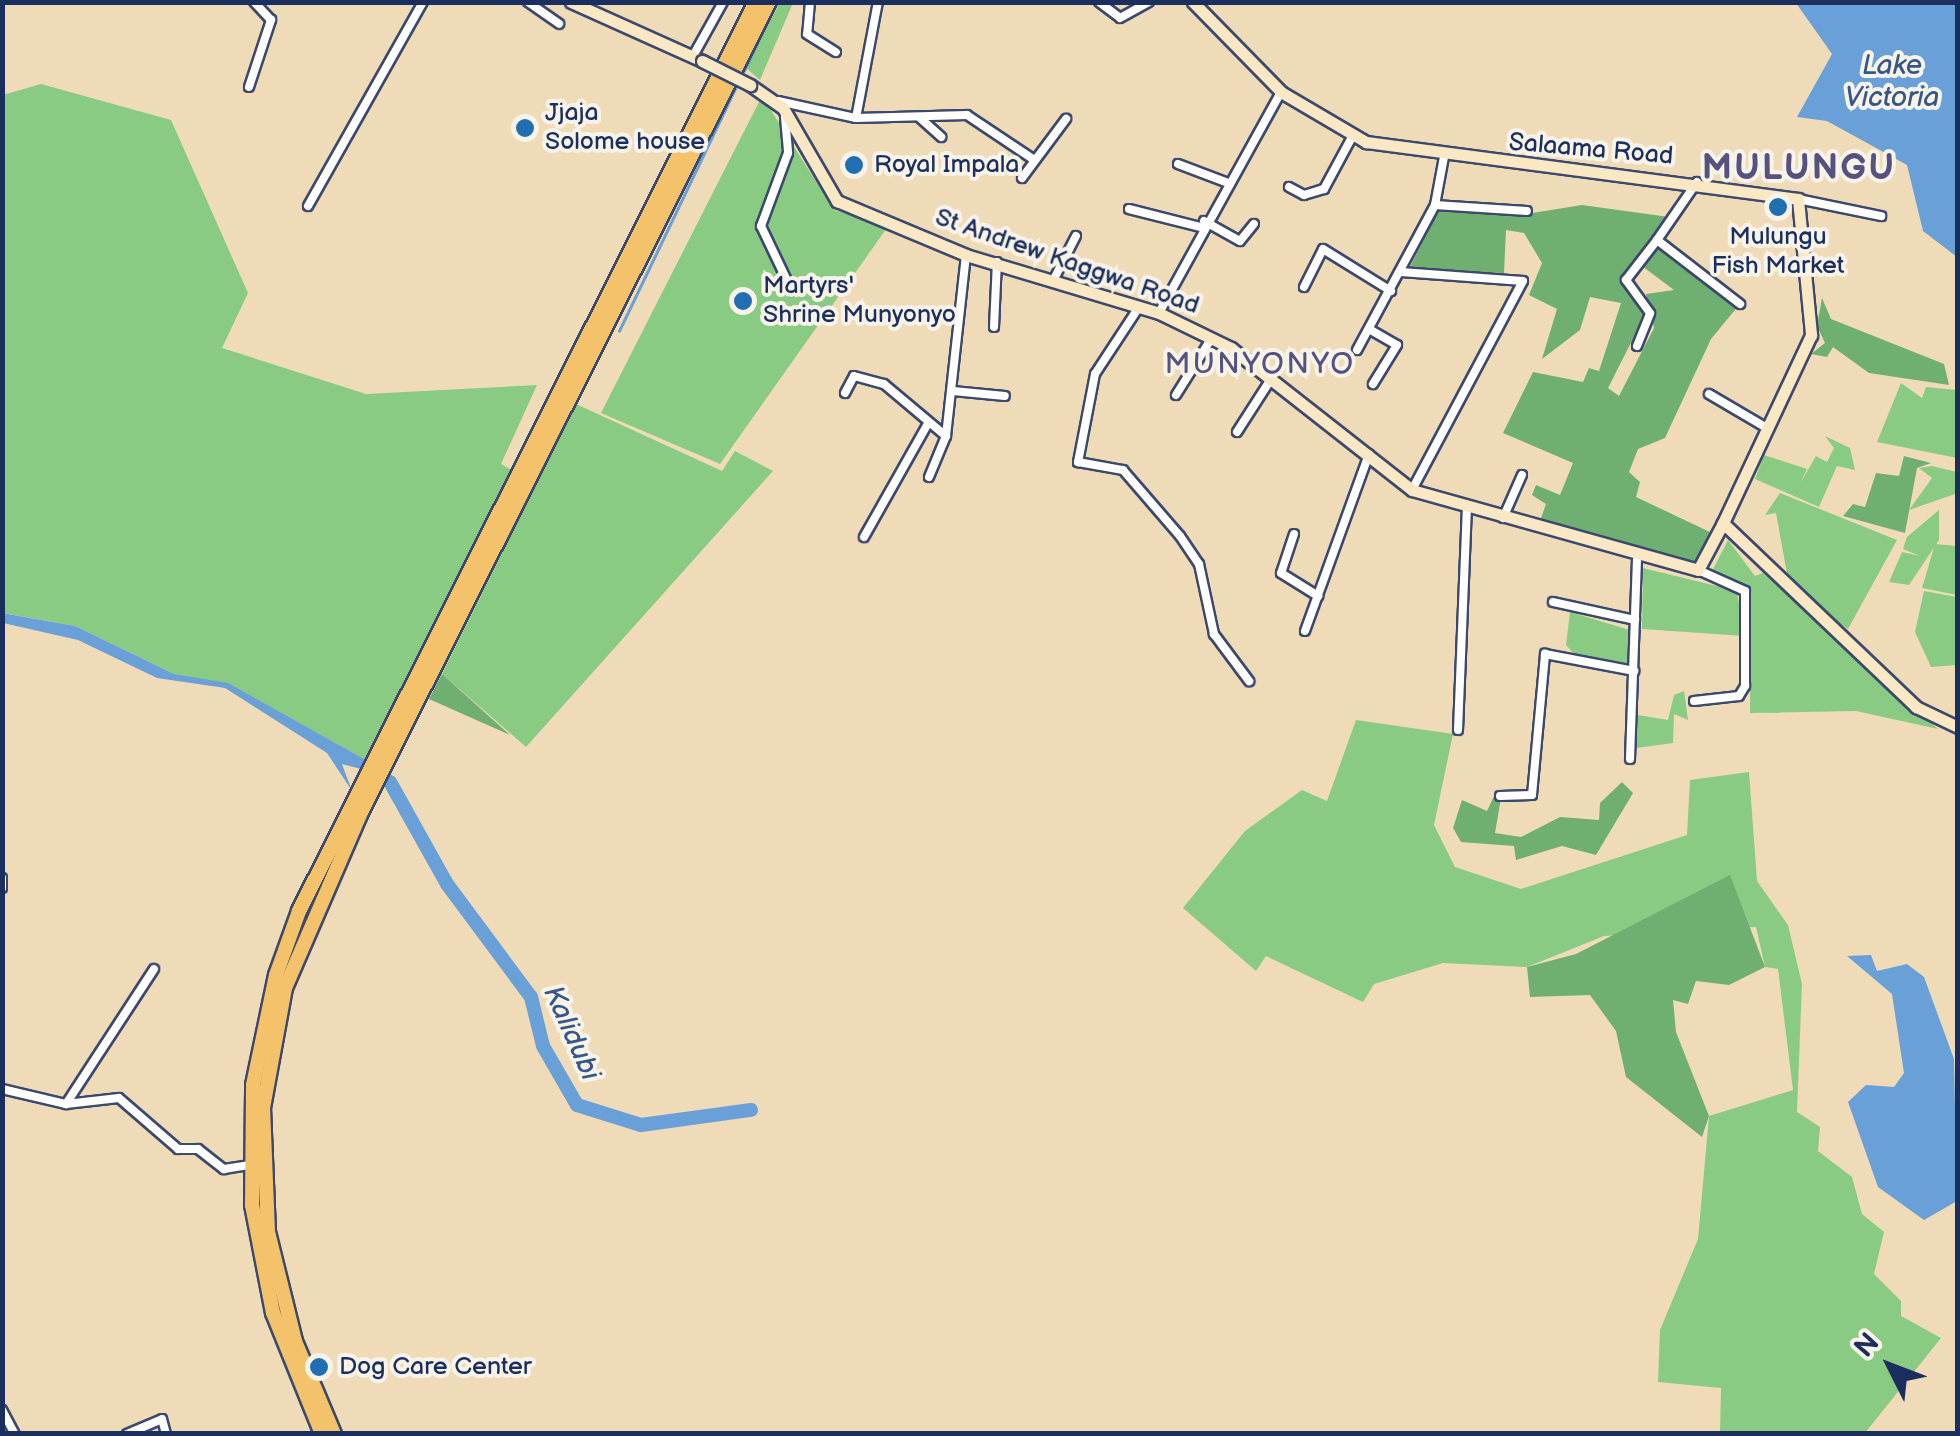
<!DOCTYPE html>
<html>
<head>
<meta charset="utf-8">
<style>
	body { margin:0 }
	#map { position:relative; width:1960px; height:1436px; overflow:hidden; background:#f0dbb9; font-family:"Balsamiq Sans",sans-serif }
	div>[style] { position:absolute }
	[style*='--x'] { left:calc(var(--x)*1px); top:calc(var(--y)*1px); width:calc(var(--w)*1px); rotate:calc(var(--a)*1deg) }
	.green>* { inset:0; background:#8acb83 }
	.forest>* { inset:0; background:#6faf71 }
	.water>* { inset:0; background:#69a0d7 }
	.stream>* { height:2.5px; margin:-1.25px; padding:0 1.25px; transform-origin:1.25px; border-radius:1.25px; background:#69a0d7 }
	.river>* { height:14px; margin:-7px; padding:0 7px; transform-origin:7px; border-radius:7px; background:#69a0d7 }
	.roads { filter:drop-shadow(2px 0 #3b496c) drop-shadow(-2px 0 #3b496c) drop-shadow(0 2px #3b496c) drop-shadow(0 -2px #3b496c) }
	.street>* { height:8px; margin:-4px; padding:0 4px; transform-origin:4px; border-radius:4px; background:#fff }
	.secondary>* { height:11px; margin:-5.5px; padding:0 5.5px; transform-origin:5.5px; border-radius:5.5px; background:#fae7c3 }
	.highway>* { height:14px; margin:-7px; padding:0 7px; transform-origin:7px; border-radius:7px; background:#f3c26a }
	.bridges { filter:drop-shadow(2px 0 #3b496c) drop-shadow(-2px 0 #3b496c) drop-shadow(0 2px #3b496c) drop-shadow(0 -2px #3b496c) }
	.secondary-bridge>* { height:11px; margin:-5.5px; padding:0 5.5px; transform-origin:5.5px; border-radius:5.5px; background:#fae7c3 }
	.dots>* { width:28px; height:28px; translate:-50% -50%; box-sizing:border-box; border:5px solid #f7f3e8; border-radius:50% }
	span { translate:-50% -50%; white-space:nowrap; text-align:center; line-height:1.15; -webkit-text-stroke:8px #f7f3e8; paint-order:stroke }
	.poi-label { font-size:25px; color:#1b2f5e }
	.left { translate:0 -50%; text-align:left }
	.street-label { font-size:25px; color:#1b2f5e }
	.water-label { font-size:28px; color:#365788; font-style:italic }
	.quarter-label { font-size:30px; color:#55527f; letter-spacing:2.5px }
	.district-label { font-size:35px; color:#55527f; font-weight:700; letter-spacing:2.5px }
	.frame { position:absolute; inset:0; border:5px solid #1b2f5e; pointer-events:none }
	.north { position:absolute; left:1840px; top:1316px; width:100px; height:100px; -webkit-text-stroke:8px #f7f3e8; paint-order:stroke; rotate:312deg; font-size:28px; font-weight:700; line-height:40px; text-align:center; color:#1b2f5e }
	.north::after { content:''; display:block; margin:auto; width:35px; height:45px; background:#1b2f5e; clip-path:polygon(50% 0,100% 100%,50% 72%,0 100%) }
</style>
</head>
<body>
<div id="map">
	<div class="green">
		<i style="clip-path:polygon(780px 2px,793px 3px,760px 80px,746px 68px)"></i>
		<i style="clip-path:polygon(41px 84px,171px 120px,248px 293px,222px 348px,366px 394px,537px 385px,501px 464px,512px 470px,366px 760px,229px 684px,174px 674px,75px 626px,3px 613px,3px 95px)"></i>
		<i style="clip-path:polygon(762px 96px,834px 210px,889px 225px,720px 464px,601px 413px)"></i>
		<i style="clip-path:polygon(1901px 383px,1922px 398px,1926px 387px,1957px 390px,1957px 458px,1877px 442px)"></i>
		<i style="clip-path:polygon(576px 404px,722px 471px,735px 451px,773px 471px,526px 747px,442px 674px)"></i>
		<i style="clip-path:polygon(1825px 436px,1850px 448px,1855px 470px,1837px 466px,1819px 507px,1755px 479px,1764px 455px,1807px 469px,1801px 482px,1816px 456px,1827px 462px,1834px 448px)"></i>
		<i style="clip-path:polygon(1932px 466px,1957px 472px,1955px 494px,1909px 510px,1932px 478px,1919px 468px)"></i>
		<i style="clip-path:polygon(1780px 493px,1897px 540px,1848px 629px,1790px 590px,1776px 513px,1765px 515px)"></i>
		<i style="clip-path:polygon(1939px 510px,1939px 540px,1909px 585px,1889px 582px,1902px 552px,1920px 556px,1903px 549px,1907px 537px)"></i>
		<i style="clip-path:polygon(1728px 540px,1755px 576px,1763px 573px,1938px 729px,1856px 711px,1750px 713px,1751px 588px,1711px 573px)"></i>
		<i style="clip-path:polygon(1935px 544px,1957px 546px,1957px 595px,1922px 588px)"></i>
		<i style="clip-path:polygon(1643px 568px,1737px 591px,1744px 636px,1642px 629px)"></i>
		<i style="clip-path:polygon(1924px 591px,1957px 597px,1957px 665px,1931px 667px,1915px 632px)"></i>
		<i style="clip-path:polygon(1570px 612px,1633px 631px,1632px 664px,1574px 654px,1566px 645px)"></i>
		<i style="clip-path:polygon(1684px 691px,1688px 720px,1674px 714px,1673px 743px,1636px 748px,1638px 715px,1668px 720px,1674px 695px)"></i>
		<i style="clip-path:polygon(1356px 720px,1453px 734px,1434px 825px,1455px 867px,1521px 889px,1687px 835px,1690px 780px,1749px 772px,1757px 881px,1788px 925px,1802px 984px,1797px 1112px,1820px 1127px,1818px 1151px,1852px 1177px,1862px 1214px,1884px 1232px,1874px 1274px,1901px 1301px,1901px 1316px,1941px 1338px,1865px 1433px,1720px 1433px,1721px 1388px,1658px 1382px,1660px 1330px,1698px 1239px,1709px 1116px,1793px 1090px,1778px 969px,1765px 967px,1756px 927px,1604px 936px,1527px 967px,1443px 963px,1374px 984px,1363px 1002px,1266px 956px,1256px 971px,1183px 908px,1245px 831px,1302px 790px,1327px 801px)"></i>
	</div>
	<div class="forest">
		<i style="clip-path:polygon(1582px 205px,1669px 217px,1622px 281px,1645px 315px,1608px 388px,1619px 396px,1654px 328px,1646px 294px,1674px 290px,1642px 266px,1658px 245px,1739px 305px,1711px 339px,1665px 438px,1638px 449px,1629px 472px,1640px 482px,1636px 497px,1712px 533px,1694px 572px,1640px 562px,1540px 521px,1546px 504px,1532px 495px,1536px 485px,1560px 495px,1573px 463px,1503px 433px,1533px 372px,1583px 382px,1589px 368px,1599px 371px,1621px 303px,1590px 297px,1580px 330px,1542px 359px,1557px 309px,1529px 295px,1542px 263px,1524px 233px,1506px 230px,1504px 273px,1408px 271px,1439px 209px,1526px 214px)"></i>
		<i style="clip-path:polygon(1822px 298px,1831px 319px,1944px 364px,1949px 385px,1869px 373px,1833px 347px,1827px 357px,1811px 354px,1825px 343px,1817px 326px)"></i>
		<i style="clip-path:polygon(1904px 456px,1931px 463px,1917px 468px,1905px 533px,1843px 516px,1853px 504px,1865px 507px,1876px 473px,1899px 476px)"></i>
		<i style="clip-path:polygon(442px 674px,510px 735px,429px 699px)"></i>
		<i style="clip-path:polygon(1622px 782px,1633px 793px,1596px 855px,1562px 846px,1516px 860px,1514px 846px,1461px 842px,1453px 828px,1462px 800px,1487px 811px,1494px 796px,1501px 798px,1495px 833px,1521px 837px,1560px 817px,1599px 820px,1600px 803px)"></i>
		<i style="clip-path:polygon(1730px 875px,1765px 967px,1729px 985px,1696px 981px,1688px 1004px,1673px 1000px,1676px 1032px,1709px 1116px,1702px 1137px,1626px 1077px,1616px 1031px,1590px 995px,1530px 997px,1527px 967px,1576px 954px)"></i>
	</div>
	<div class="water">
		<i style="clip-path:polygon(1796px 3px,1957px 3px,1957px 257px,1923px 231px,1907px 165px,1827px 121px,1797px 117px,1832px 54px)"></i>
		<i style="clip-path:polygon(2px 613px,75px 626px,174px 674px,228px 683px,366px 760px,361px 769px,342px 764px,352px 791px,327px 753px,225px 688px,157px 678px,78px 640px,3px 623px)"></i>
		<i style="clip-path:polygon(1871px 955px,1877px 971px,1907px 964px,1924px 977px,1954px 1059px,1957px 1201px,1924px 1220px,1878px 1187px,1848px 1102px,1866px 1085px,1894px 1087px,1904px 1073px,1892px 994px,1847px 956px)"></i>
	</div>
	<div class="stream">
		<i style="--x:741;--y:77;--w:83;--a:-64.4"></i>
		<i style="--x:619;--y:331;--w:273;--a:-64.4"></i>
	</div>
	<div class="river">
		<i style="--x:390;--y:782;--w:117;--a:60.8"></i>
		<i style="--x:447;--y:884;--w:141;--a:53.4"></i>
		<i style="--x:531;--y:997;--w:50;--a:76.2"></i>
		<i style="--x:543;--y:1046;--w:68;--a:60"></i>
		<i style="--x:577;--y:1105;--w:67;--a:17.4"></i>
		<i style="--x:641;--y:1125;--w:111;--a:-7.8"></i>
	</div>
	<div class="roads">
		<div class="street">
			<i style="--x:528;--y:2;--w:38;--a:35"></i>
			<i style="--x:810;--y:2;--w:32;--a:95"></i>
			<i style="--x:807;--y:34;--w:34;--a:32"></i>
			<i style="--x:1099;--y:2;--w:26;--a:37"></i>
			<i style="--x:1120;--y:18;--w:33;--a:-29"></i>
			<i style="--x:693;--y:56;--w:62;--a:-60.9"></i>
			<i style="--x:249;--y:87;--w:71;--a:-71.8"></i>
			<i style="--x:271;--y:20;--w:25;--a:-133"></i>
			<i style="--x:778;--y:101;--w:80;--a:12.3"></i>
			<i style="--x:856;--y:118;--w:118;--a:-79.3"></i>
			<i style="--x:785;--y:117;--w:36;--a:85"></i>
			<i style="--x:788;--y:153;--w:78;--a:110.3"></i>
			<i style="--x:761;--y:226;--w:72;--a:64.5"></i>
			<i style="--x:919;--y:117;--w:30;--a:42"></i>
			<i style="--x:856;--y:118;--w:111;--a:-1.5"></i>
			<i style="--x:967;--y:115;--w:79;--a:33.7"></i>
			<i style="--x:1178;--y:164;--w:53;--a:20.8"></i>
			<i style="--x:1022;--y:178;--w:74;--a:-53.3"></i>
			<i style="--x:1697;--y:182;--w:70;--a:124.6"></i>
			<i style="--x:1657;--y:240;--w:105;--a:37.6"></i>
			<i style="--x:1289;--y:187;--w:17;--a:28"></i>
			<i style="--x:1304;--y:195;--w:21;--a:-17"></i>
			<i style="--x:1324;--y:189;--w:59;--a:-61.7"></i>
			<i style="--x:1798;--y:199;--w:85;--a:11.6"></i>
			<i style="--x:1435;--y:205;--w:92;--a:3.7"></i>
			<i style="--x:308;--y:206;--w:234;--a:-60.6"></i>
			<i style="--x:1129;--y:209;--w:73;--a:14.2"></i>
			<i style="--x:1204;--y:221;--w:41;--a:29.1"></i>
			<i style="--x:1240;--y:241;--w:22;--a:-51"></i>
			<i style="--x:1401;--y:272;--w:122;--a:4.2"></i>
			<i style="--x:1523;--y:281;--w:237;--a:118"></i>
			<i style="--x:1055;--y:277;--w:46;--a:-62.9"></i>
			<i style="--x:1304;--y:287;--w:42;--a:-63.4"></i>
			<i style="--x:1323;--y:249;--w:80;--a:31.7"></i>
			<i style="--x:1139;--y:307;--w:80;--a:123.3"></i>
			<i style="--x:1095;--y:374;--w:90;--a:100.9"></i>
			<i style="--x:1078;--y:462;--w:46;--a:10.1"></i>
			<i style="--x:1123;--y:470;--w:87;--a:49.2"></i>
			<i style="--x:1180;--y:536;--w:34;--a:56"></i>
			<i style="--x:1199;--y:564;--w:72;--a:77.9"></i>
			<i style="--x:1214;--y:634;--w:59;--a:53.3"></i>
			<i style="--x:1159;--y:313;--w:252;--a:-61.1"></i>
			<i style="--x:994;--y:327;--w:65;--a:-87.4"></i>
			<i style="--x:1369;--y:329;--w:32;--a:30"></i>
			<i style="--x:1397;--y:345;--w:46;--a:121.6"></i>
			<i style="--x:1637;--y:346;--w:35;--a:-68"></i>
			<i style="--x:1650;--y:313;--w:41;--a:-126"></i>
			<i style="--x:1626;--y:280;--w:51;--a:-52.2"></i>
			<i style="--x:1357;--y:350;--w:165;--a:-61.7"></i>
			<i style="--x:1435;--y:205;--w:49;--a:-79.4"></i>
			<i style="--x:953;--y:391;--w:52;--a:5.5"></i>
			<i style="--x:845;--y:393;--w:19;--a:-62"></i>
			<i style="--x:854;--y:376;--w:31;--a:15"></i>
			<i style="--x:884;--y:384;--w:81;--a:40"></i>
			<i style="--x:946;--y:436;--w:182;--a:-83.7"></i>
			<i style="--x:1709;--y:394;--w:67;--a:30.4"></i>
			<i style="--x:1176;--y:395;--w:66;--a:-58"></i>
			<i style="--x:1237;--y:432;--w:63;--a:-57.3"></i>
			<i style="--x:929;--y:477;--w:44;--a:-67.5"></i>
			<i style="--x:1503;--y:518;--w:47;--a:-66.2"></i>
			<i style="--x:1294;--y:534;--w:41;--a:108.4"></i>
			<i style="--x:1281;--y:573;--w:44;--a:31.9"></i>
			<i style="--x:864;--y:537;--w:129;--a:-60.6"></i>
			<i style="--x:1553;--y:602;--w:84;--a:12.4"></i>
			<i style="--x:1305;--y:631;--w:188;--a:-70.1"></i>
			<i style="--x:1694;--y:701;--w:45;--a:-6.3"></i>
			<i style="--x:1739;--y:696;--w:12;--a:-59"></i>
			<i style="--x:1745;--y:686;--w:95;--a:-90"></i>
			<i style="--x:1745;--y:591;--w:51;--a:-155.9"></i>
			<i style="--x:1458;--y:730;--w:222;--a:-87.7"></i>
			<i style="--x:1630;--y:759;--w:199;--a:-88"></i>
			<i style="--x:1500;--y:796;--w:32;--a:-2"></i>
			<i style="--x:1532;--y:795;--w:142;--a:-84.7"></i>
			<i style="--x:1545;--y:654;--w:91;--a:10.8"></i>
			<i style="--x:2;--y:878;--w:10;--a:90"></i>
			<i style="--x:2;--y:1089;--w:66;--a:13.2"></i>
			<i style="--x:66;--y:1104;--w:53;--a:-6.5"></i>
			<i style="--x:119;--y:1098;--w:78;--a:40.8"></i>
			<i style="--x:178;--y:1149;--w:20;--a:0"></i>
			<i style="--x:198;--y:1149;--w:33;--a:38"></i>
			<i style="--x:224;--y:1169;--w:25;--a:-9"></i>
			<i style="--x:66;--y:1104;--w:161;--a:-56.9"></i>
			<i style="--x:2;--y:1410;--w:27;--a:62"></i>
			<i style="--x:127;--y:1434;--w:38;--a:-23"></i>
			<i style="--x:162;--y:1419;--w:16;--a:75"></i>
		</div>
		<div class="secondary">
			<i style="--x:571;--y:2;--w:144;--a:24.2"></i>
			<i style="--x:1193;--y:2;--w:126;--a:45.6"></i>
			<i style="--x:1281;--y:92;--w:99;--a:30.5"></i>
			<i style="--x:1366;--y:142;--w:436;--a:7.5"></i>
			<i style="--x:1798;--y:199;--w:137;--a:84.5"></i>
			<i style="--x:1811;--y:335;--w:208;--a:115.1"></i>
			<i style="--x:1723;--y:523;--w:267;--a:43.6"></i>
			<i style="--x:1916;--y:707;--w:47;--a:25.5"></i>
			<i style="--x:750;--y:85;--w:40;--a:34.9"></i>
			<i style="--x:783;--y:108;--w:108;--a:59.9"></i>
			<i style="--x:837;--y:201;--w:140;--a:22.7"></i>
			<i style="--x:966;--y:255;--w:202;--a:16.7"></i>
			<i style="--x:1159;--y:313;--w:80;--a:25.9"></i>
			<i style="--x:1231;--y:348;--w:230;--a:38.1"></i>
			<i style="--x:1412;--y:490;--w:297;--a:15.6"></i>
			<i style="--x:1698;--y:570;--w:53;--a:-62"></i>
		</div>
		<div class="highway">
			<i style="--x:322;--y:1434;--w:131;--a:-112"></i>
			<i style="--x:273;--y:1313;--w:110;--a:-101"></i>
			<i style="--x:252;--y:1205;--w:120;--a:-89.5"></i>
			<i style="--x:253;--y:1085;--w:112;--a:-78.2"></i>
			<i style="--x:276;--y:975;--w:68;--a:-70.2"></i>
			<i style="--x:299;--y:911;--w:1017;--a:-63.31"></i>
			<i style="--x:334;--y:1434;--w:101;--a:-112.8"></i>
			<i style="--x:295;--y:1341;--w:112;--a:-103.9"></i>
			<i style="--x:268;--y:1232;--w:124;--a:-92.3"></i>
			<i style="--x:263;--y:1108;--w:122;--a:-79.6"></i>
			<i style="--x:285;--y:988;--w:194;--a:-66.6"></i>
			<i style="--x:362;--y:810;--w:905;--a:-63.27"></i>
		</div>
	</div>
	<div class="bridges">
		<div class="secondary-bridge">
			<i style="--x:702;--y:61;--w:54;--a:26.6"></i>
		</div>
	</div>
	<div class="dots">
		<i style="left:525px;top:128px;background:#1f6fb2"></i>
		<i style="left:854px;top:165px;background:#1f6fb2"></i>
		<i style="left:1778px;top:207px;background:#1f6fb2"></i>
		<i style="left:743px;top:301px;background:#1f6fb2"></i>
		<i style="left:319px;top:1367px;background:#1f6fb2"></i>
	</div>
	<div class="poi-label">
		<span class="left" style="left:545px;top:128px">Jjaja<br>Solome house</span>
		<span class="left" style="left:874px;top:165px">Royal Impala</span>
		<span style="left:1778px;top:252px">Mulungu<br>Fish Market</span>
		<span class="left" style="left:763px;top:301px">Martyrs'<br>Shrine Munyonyo</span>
		<span class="left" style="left:339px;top:1367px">Dog Care Center</span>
	</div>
	<div class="street-label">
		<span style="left:1591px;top:150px;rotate:5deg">Salaama Road</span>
		<span style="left:1067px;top:262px;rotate:19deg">St Andrew Kaggwa Road</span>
	</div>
	<div class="water-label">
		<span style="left:1892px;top:82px">Lake<br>Victoria</span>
		<span style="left:571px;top:1033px;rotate:66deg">Kalidubi</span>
	</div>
	<div class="quarter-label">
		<span style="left:1260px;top:364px">MUNYONYO</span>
	</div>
	<div class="district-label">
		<span style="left:1799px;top:169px">MULUNGU</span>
	</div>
	<div class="frame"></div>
	<div class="north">N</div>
</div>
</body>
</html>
